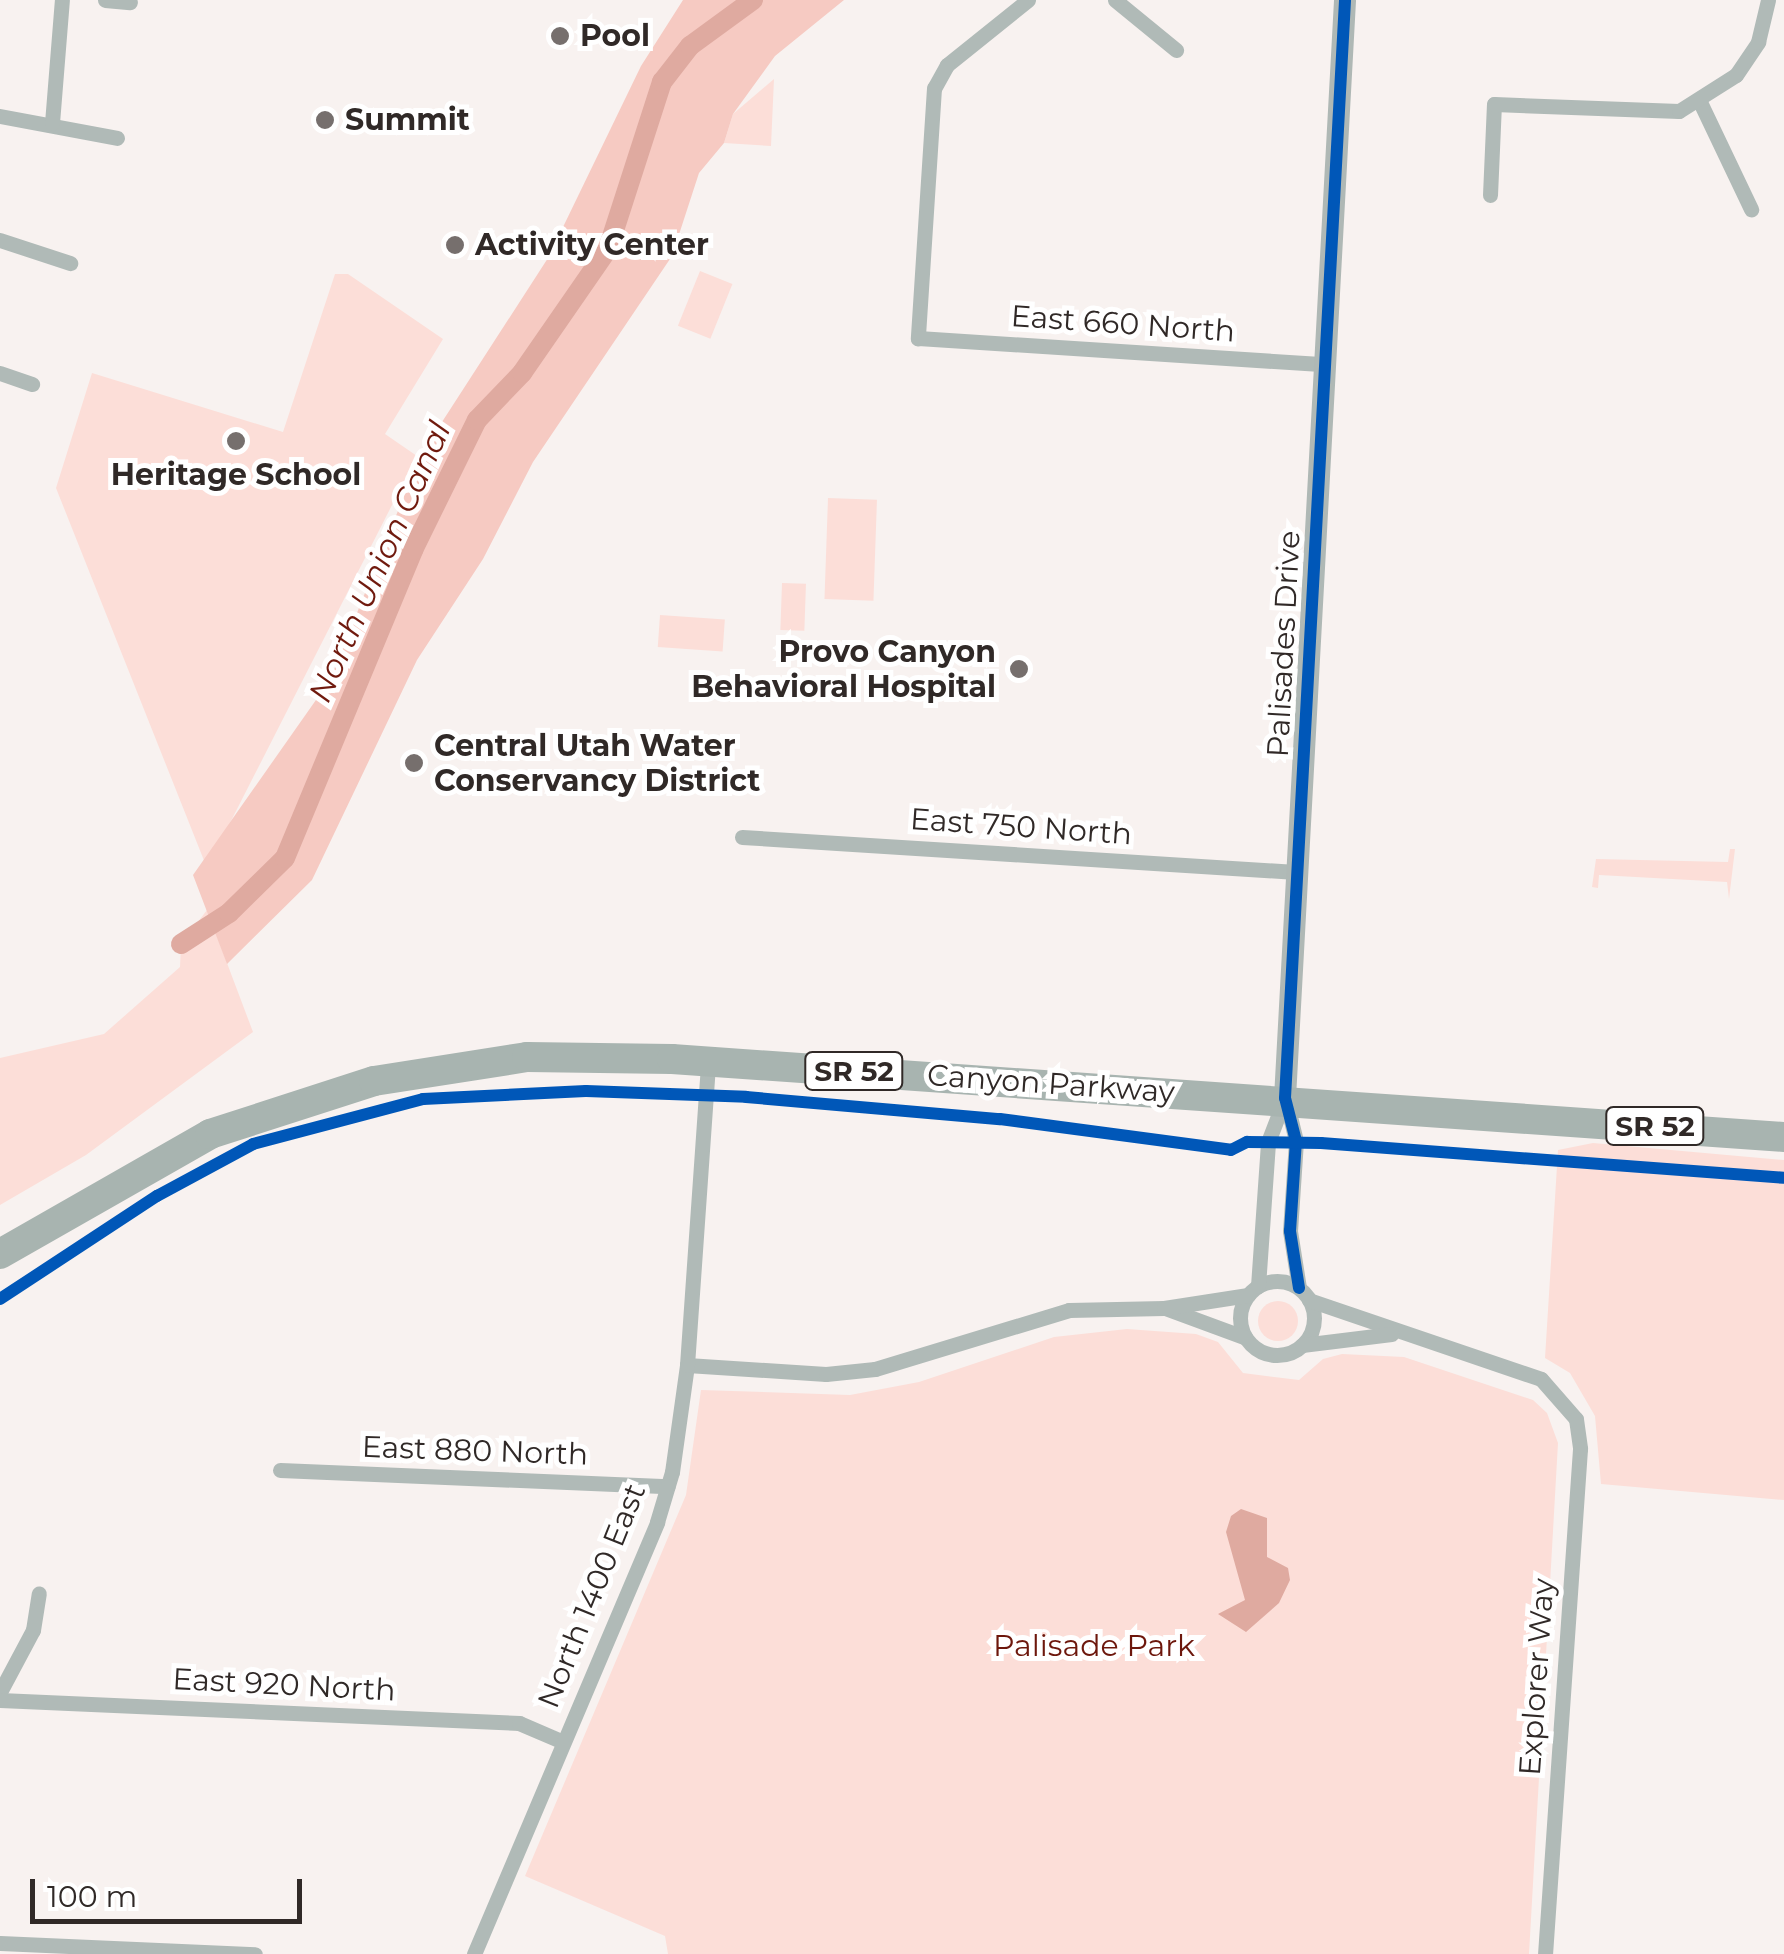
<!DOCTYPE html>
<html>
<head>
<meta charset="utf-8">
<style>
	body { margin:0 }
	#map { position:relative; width:1784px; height:1954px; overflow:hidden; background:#f8f2f0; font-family:Montserrat,sans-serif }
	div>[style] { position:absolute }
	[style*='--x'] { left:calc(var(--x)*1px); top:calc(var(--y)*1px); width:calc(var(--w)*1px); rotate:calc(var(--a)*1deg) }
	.green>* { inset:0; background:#fcded8; transform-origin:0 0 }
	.round { border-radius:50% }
	.forest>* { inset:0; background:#f6cac2 }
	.water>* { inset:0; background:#dfaaa0 }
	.canal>* { height:20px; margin:-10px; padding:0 10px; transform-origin:10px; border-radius:10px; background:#dfaaa0 }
	.street>* { height:15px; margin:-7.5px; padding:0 7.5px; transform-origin:7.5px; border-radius:7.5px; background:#b0bab7 }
	.street>.ring { margin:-7.5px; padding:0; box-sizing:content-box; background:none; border:15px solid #b0bab7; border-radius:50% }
	.secondary>* { height:22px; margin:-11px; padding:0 11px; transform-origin:11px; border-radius:11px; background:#afb8b5 }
	.highway>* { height:30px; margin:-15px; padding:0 15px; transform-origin:15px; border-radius:15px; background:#a8b4b0 }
	.cycleway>* { height:12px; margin:-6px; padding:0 6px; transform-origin:6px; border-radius:6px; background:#0057b8 }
	.dots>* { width:28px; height:28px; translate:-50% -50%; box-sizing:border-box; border:5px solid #fff; border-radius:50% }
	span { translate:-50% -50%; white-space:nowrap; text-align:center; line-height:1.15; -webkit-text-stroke:10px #fff; paint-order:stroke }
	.shield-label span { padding:2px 8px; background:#fff; border:2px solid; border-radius:8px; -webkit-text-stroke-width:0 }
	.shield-label { font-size:28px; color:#302927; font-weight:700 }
	.poi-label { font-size:30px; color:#302927; font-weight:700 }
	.left { translate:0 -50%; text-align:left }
	.right { translate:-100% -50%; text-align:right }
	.street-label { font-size:30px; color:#302927 }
	.park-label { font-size:30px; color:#6d170c }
	.water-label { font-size:32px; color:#701a0e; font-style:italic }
	.scale { position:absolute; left:30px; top:1879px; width:272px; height:45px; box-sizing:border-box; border:5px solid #302927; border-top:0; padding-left:12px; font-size:30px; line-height:35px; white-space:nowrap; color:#302927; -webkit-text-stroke:8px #fff; paint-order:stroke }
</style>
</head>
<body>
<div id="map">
	<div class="green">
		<i style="clip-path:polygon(774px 79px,771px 146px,724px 143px,733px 114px)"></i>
		<i style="left:700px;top:271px;width:35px;height:59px;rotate:22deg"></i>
		<i style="clip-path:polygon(335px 274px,348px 274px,443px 339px,385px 434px,417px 456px,207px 868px,56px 488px,92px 373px,283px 432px)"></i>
		<i style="left:828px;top:498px;width:49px;height:101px;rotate:2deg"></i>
		<i style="left:782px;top:583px;width:24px;height:47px;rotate:2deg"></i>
		<i style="left:660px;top:615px;width:65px;height:32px;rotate:4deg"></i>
		<i style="clip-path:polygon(1730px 849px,1735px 849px,1729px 899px,1727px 882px,1599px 875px,1598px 888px,1592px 887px,1596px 859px,1728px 862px)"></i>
		<i style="clip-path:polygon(207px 910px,253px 1032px,86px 1155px,0 1205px,0 1058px,104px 1034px,180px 967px,181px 944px)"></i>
		<i style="clip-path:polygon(1593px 1143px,1784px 1160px,1784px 1500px,1601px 1484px,1595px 1416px,1570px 1373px,1545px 1358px,1558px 1150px)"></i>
		<i class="round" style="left:1258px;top:1301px;width:40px;height:40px"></i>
		<i style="clip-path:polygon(1127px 1329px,1196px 1334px,1218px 1342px,1243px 1373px,1299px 1380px,1323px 1359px,1342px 1354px,1404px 1357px,1533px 1400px,1547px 1413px,1558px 1443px,1529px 1954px,668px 1954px,665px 1936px,525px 1876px,686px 1495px,701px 1390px,850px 1395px,919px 1382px,1054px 1337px)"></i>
	</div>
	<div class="forest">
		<i style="clip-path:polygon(683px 0,844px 0,775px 56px,733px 114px,724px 143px,699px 173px,672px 256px,533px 462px,483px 559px,417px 660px,312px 880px,227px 964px,193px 875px,330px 680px,420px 456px,548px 258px,641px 66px)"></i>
	</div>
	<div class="water">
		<i style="clip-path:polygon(1241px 1509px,1267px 1518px,1267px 1557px,1288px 1568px,1290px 1580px,1279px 1603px,1246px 1632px,1218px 1614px,1245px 1600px,1226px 1532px,1231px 1516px)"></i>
	</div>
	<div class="canal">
		<i style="--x:181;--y:944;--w:57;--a:-32.9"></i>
		<i style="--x:229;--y:913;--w:78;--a:-44.5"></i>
		<i style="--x:285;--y:858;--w:334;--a:-67.4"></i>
		<i style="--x:413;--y:550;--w:145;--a:-63.8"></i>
		<i style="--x:477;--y:420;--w:65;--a:-46.2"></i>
		<i style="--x:522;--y:373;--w:151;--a:-55.3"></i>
		<i style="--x:608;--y:249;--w:176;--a:-72.1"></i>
		<i style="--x:662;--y:82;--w:46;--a:-52.1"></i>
		<i style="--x:690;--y:46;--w:78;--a:-36.1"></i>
	</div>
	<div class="street">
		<i style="--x:105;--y:0;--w:25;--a:5"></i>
		<i style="--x:1028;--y:0;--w:104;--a:141.3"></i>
		<i style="--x:947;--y:65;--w:26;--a:119"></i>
		<i style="--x:934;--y:88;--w:251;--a:93.7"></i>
		<i style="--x:918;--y:338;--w:407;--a:3.7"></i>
		<i style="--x:1115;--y:0;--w:79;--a:39.3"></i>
		<i style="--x:1700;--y:102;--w:119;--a:64.5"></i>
		<i style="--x:0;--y:116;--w:119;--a:10.6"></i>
		<i style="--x:52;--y:123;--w:123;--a:-85.4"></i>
		<i style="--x:1490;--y:195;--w:91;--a:-87.5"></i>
		<i style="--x:1494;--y:104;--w:185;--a:2.2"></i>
		<i style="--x:1679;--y:111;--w:67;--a:-32.3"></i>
		<i style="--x:1736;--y:75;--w:40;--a:-56"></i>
		<i style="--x:1758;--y:42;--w:43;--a:-76.6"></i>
		<i style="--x:0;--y:240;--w:74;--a:18.2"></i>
		<i style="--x:0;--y:373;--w:34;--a:19"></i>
		<i style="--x:742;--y:837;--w:555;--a:3.61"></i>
		<i style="--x:1286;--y:1100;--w:42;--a:76.3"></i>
		<i style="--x:1296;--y:1141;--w:90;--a:93.8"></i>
		<i style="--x:1290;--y:1231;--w:58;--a:81"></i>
		<i class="ring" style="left:1240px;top:1281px;width:59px;height:59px"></i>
		<i style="--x:1258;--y:1286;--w:144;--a:-86"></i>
		<i style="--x:1268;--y:1142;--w:47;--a:-68.9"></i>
		<i style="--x:1309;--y:1300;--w:245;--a:18.8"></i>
		<i style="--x:1541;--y:1379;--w:53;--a:48.8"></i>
		<i style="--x:1576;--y:1419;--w:30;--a:82"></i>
		<i style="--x:1580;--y:1449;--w:506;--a:93.96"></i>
		<i style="--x:1165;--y:1308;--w:86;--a:20.3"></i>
		<i style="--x:1302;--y:1345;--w:90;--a:-7"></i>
		<i style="--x:687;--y:1365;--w:139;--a:3.7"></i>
		<i style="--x:826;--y:1374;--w:49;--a:-5.8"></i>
		<i style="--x:875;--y:1369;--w:203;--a:-16.9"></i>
		<i style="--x:1069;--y:1310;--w:95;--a:-1.2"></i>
		<i style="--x:1164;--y:1308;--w:85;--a:-8.8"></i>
		<i style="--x:280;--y:1470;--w:388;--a:2.4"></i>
		<i style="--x:0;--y:1692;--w:70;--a:-62"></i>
		<i style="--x:33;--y:1630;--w:37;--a:-81"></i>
		<i style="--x:0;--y:1700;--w:520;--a:2.54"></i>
		<i style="--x:519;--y:1723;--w:46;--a:23.2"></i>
		<i style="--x:0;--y:1943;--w:255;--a:2.5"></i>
		<i style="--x:474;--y:1954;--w:469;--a:-67"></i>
		<i style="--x:657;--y:1522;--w:52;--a:-73.3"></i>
		<i style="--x:672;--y:1472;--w:108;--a:-82"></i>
		<i style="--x:687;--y:1365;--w:303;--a:-86"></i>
	</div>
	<div class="secondary">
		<i style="--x:1285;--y:1098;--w:1100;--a:-86.87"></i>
	</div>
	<div class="highway">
		<i style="--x:0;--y:1254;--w:242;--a:-29.7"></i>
		<i style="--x:210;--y:1134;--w:172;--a:-17.9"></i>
		<i style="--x:374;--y:1081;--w:155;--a:-8.9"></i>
		<i style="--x:527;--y:1057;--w:145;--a:0.8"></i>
		<i style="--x:672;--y:1059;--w:1115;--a:4.01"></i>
	</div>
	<div class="cycleway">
		<i style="--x:1299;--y:1288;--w:58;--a:-99"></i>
		<i style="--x:1290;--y:1231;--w:90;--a:-86.2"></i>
		<i style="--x:1296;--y:1141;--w:44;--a:-104.3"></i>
		<i style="--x:1285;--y:1098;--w:1100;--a:-86.87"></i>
		<i style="--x:0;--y:1299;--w:188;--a:-33.3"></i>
		<i style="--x:157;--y:1196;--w:109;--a:-28.4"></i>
		<i style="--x:253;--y:1144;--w:176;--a:-14.8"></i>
		<i style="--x:423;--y:1099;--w:163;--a:-2.8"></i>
		<i style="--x:586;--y:1091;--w:160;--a:2.1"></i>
		<i style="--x:746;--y:1097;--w:255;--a:5"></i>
		<i style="--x:1000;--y:1119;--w:233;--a:7.6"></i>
		<i style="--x:1231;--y:1150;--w:18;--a:-27"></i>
		<i style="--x:1247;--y:1142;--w:74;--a:0.8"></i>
		<i style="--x:1321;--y:1143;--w:464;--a:4.3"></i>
	</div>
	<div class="dots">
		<i style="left:560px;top:36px;background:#766f6d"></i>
		<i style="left:325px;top:120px;background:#766f6d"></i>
		<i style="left:455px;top:245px;background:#766f6d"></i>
		<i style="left:236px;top:441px;background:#766f6d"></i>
		<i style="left:1019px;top:669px;background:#766f6d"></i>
		<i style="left:414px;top:763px;background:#766f6d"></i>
	</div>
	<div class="shield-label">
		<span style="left:854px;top:1071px">SR 52</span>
		<span style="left:1655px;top:1126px">SR 52</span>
	</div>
	<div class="poi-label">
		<span class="left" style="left:580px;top:36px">Pool</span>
		<span class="left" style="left:345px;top:120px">Summit</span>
		<span class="left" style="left:475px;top:245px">Activity Center</span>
		<span style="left:236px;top:475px">Heritage School</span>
		<span class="right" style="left:996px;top:669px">Provo Canyon<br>Behavioral Hospital</span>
		<span class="left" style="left:434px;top:763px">Central Utah Water<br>Conservancy District</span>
	</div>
	<div class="street-label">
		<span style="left:1123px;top:324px;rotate:4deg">East 660 North</span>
		<span style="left:1284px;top:644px;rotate:-87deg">Palisades Drive</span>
		<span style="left:1021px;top:827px;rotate:4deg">East 750 North</span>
		<span style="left:1051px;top:1084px;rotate:4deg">Canyon Parkway</span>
		<span style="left:475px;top:1451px;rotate:2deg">East 880 North</span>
		<span style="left:592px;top:1596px;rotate:-68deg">North 1400 East</span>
		<span style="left:1537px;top:1677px;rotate:-86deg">Explorer Way</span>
		<span style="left:284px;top:1685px;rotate:3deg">East 920 North</span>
	</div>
	<div class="park-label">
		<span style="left:1094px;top:1646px">Palisade Park</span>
	</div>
	<div class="water-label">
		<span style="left:380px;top:562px;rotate:-66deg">North Union Canal</span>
	</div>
	<div class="scale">100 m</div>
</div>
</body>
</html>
